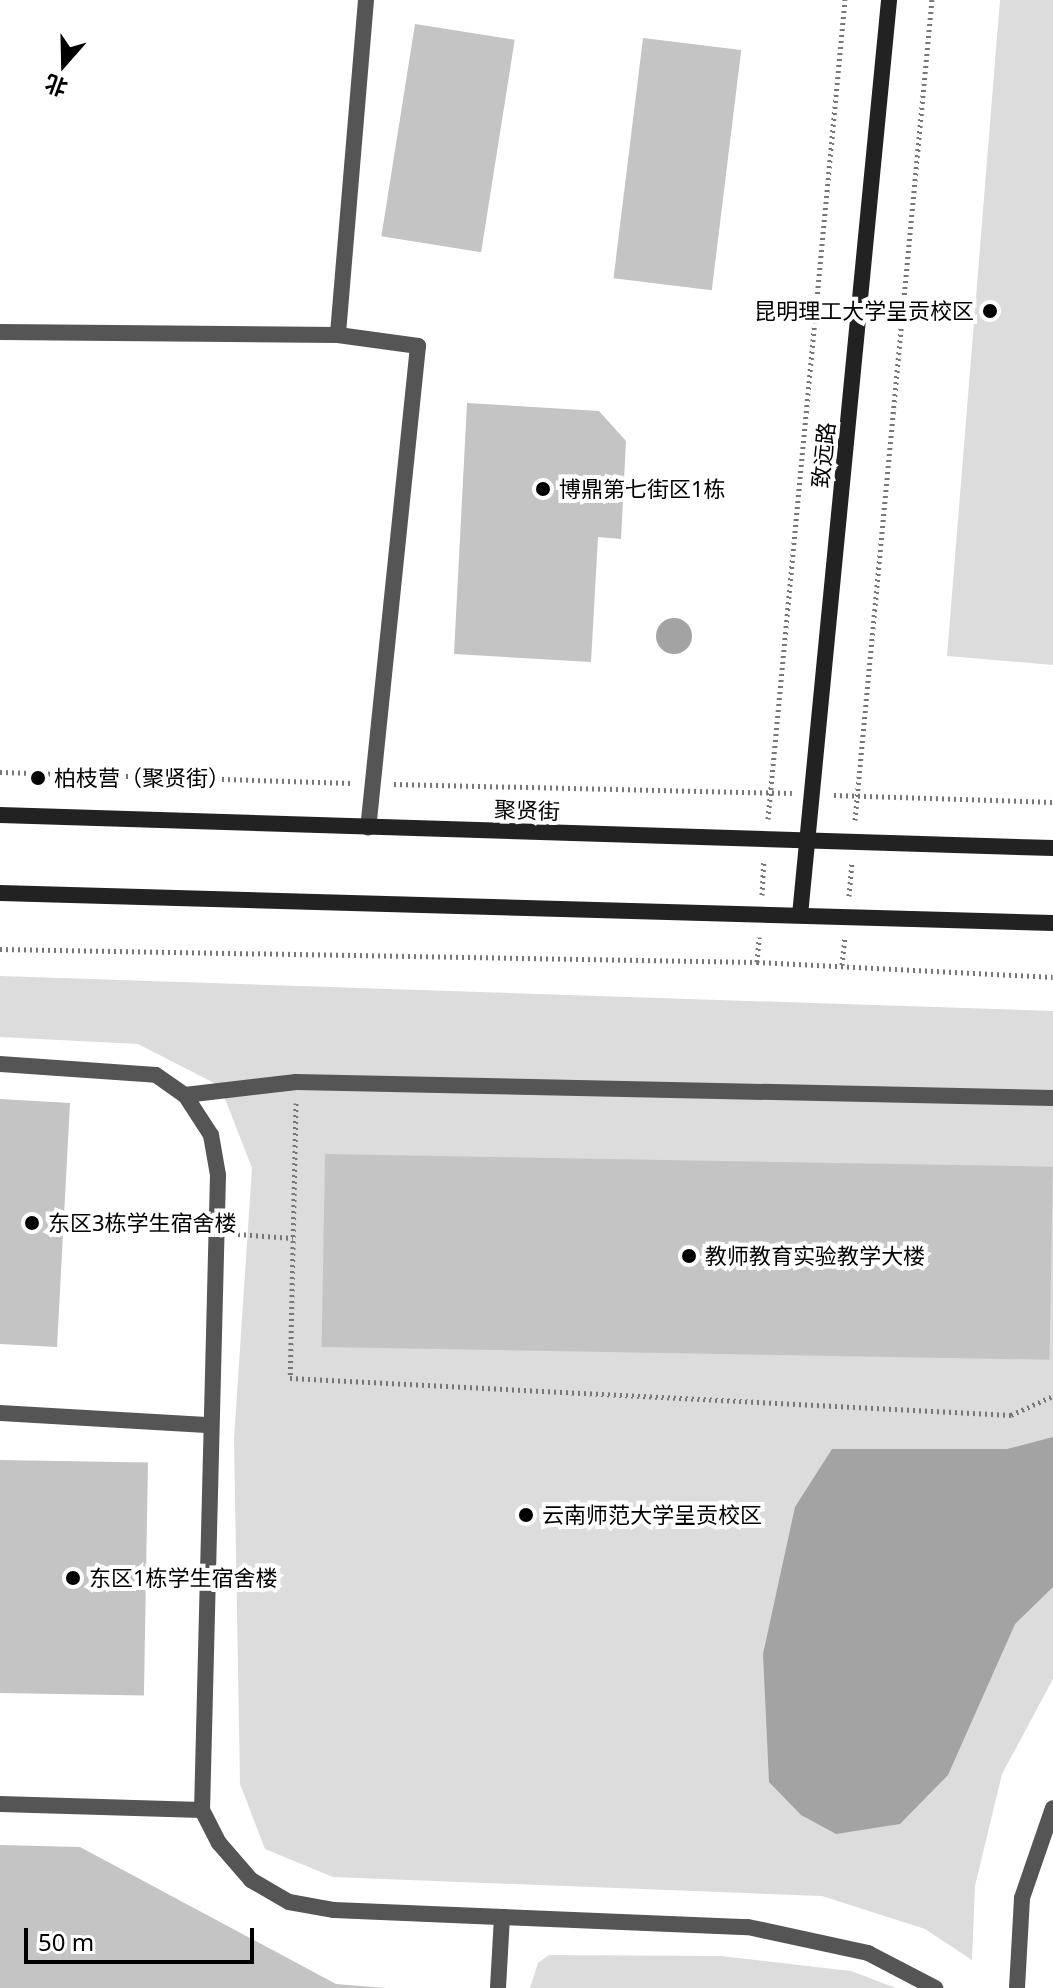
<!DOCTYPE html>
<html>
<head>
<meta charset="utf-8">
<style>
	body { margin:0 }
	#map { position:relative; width:1053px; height:1988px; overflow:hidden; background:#fff; font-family:"Noto Sans","Noto Sans SC",sans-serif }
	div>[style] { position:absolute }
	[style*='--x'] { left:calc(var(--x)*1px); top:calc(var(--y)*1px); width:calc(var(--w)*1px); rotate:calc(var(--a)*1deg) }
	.green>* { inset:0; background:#dcdcdc }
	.water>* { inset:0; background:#a3a3a3 }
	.round { border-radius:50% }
	.building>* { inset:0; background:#c4c4c4; transform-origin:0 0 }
	.path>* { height:5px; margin-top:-2.5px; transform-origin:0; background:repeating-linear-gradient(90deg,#777 0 2px,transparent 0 6px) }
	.street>* { height:16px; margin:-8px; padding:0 8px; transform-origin:8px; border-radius:8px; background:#555 }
	.secondary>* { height:16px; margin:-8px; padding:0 8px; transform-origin:8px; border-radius:8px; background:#222 }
	.dots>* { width:22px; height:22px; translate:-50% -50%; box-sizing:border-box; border:4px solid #fff; border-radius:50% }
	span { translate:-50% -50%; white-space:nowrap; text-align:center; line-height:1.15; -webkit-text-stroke:8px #fff; paint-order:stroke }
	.poi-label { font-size:22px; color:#000 }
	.right { translate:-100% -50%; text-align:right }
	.left { translate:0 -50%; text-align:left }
	.street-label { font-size:22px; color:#000 }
	.north { position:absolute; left:24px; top:24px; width:80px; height:80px; -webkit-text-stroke:6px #fff; paint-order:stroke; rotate:200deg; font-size:22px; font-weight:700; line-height:32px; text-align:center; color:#000 }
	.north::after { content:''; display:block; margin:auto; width:28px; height:36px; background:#000; clip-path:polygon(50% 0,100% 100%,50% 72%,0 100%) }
	.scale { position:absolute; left:24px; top:1928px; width:230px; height:36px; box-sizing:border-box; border:4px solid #000; border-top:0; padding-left:10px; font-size:24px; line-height:28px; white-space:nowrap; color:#000; -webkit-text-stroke:6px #fff; paint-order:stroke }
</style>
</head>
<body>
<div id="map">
	<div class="green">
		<i style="clip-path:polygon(1000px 0,1053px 0,1053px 665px,947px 656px)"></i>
		<i style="clip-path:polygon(0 976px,1053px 1011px,1053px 1679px,1002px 1774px,975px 1886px,972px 1960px,925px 1929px,822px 1896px,333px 1877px,265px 1849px,240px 1784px,234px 1439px,252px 1168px,220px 1086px,138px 1044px,0 1037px)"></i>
		<i style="clip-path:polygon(549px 1955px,721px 1956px,851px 1971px,896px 1988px,530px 1988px,538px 1963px)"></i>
	</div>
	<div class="water">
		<i class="round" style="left:656px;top:618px;width:36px;height:36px"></i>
		<i style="clip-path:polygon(1053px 1437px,1053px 1587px,1015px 1624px,948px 1775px,900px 1824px,836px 1834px,801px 1815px,769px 1782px,763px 1654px,795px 1507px,832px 1449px,1007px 1449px)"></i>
	</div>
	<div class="building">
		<i style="left:415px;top:24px;width:101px;height:215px;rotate:9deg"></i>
		<i style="left:643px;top:38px;width:99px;height:242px;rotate:7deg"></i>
		<i style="clip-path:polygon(467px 403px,599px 411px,626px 441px,621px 539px,598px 537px,591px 662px,454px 654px)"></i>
		<i style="clip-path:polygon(0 1099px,70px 1103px,57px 1347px,0 1344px)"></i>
		<i style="left:325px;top:1154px;width:728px;height:193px;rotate:1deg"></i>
		<i style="left:0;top:1460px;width:148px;height:233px;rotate:1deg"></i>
		<i style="clip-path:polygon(0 1845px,80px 1847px,336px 1984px,386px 1988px,0 1988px)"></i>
	</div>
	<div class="path">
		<i style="--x:0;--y:772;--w:352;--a:1.8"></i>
		<i style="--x:394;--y:784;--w:398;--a:1.3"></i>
		<i style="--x:834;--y:795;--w:219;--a:1.8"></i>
		<i style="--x:768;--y:819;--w:823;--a:-84.63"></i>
		<i style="--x:855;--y:820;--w:824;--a:-84.64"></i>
		<i style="--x:762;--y:895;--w:34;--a:-87"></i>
		<i style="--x:849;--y:896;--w:34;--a:-85"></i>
		<i style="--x:0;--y:949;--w:757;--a:0.98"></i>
		<i style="--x:757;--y:962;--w:296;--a:2.9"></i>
		<i style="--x:757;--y:962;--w:25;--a:-85"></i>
		<i style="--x:842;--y:965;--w:27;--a:-84"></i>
		<i style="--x:296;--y:1103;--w:275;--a:91.2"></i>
		<i style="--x:290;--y:1378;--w:722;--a:2.94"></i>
		<i style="--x:1011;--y:1415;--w:46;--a:-24.3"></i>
		<i style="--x:238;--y:1234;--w:55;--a:4.2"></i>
	</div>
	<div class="street">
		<i style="--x:366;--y:0;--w:336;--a:94.8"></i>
		<i style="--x:338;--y:335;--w:81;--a:7.8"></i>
		<i style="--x:418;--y:346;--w:484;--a:95.9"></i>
		<i style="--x:0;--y:332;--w:338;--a:0.5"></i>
		<i style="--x:0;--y:1064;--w:156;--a:4"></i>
		<i style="--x:156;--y:1075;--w:35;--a:35"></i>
		<i style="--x:185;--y:1095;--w:48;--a:57"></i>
		<i style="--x:211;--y:1135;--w:41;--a:80.1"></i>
		<i style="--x:218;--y:1175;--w:635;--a:91.44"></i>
		<i style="--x:202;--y:1810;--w:37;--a:63"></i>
		<i style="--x:219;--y:1843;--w:49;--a:49.1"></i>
		<i style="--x:251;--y:1880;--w:44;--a:30.1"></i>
		<i style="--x:289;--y:1902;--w:46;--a:10.1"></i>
		<i style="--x:334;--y:1910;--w:414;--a:2.4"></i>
		<i style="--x:748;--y:1927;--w:123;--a:12.2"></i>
		<i style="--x:868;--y:1953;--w:76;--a:27.6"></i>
		<i style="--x:185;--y:1095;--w:112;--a:-6.7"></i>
		<i style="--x:296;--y:1082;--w:757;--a:1.21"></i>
		<i style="--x:0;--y:1413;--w:211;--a:3.3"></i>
		<i style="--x:0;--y:1804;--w:202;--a:1.7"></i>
		<i style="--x:498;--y:1988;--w:71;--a:-86.8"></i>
		<i style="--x:1017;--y:1988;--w:90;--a:-86.8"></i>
		<i style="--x:1022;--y:1898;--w:95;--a:-71"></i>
	</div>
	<div class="secondary">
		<i style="--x:0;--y:815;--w:1054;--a:1.8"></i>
		<i style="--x:0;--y:893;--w:1053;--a:1.63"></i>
		<i style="--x:800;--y:915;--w:919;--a:-84.44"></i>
	</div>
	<div class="dots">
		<i style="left:990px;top:311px;background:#000"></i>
		<i style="left:543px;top:489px;background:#000"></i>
		<i style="left:38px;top:778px;background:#000"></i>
		<i style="left:32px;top:1223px;background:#000"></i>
		<i style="left:689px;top:1256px;background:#000"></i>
		<i style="left:526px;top:1515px;background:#000"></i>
		<i style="left:73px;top:1578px;background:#000"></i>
	</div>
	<div class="poi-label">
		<span class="right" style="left:974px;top:311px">昆明理工大学呈贡校区</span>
		<span class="left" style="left:559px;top:489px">博鼎第七街区1栋</span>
		<span class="left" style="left:54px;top:778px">柏枝营（聚贤街）</span>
		<span class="left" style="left:48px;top:1223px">东区3栋学生宿舍楼</span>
		<span class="left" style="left:705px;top:1256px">教师教育实验教学大楼</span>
		<span class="left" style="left:542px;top:1515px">云南师范大学呈贡校区</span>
		<span class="left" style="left:89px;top:1578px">东区1栋学生宿舍楼</span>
	</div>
	<div class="street-label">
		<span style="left:823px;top:455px;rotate:-84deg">致远路</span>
		<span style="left:527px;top:810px;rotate:2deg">聚贤街</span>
	</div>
	<div class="north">北</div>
	<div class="scale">50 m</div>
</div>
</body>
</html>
